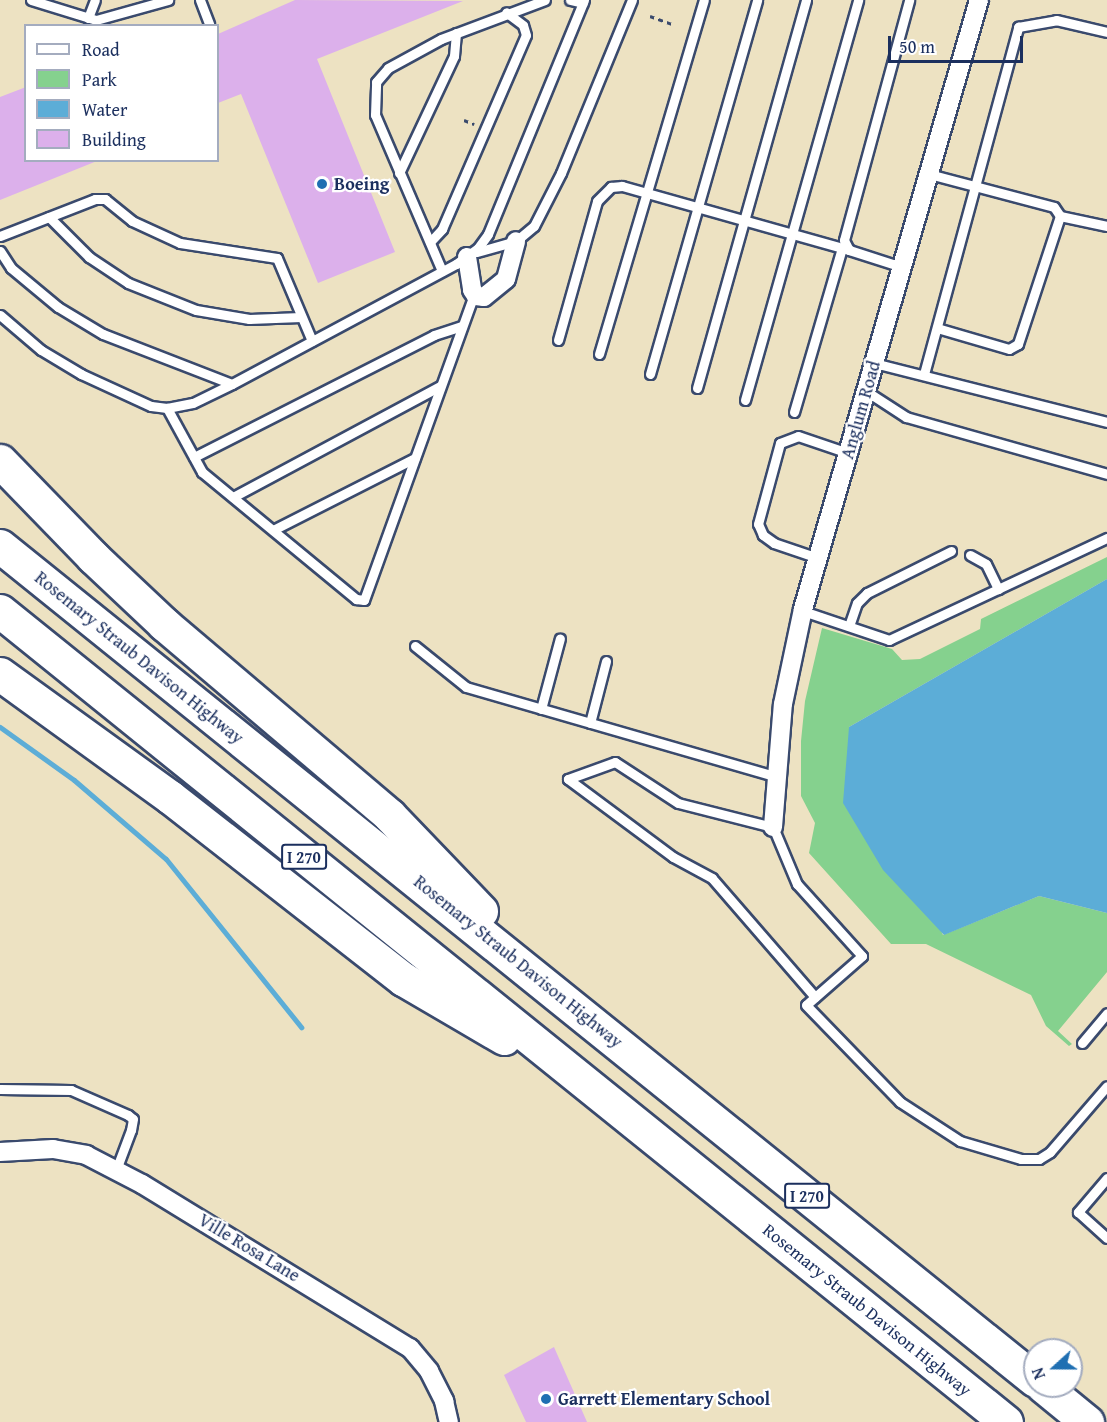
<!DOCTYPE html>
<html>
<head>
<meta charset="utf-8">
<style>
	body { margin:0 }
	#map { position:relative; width:1107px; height:1422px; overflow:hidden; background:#ede2c2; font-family:"Gentium Book Plus",serif }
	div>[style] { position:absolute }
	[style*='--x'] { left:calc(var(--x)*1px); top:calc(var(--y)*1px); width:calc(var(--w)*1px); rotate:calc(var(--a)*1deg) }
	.green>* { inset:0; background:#85d18e }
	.water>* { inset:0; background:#5cadd7 }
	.stream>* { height:5px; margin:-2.5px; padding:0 2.5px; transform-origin:2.5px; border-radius:2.5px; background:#5cadd7 }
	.building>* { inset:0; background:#dcb0eb }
	.path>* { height:3px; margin-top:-1.5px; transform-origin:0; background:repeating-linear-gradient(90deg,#3a4a6d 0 4.5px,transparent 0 9px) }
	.roads { filter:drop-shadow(2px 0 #3a4a6d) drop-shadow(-2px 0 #3a4a6d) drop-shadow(0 2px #3a4a6d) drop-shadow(0 -2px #3a4a6d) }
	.lane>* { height:9px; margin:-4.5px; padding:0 4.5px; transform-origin:4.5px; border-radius:4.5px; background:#fff }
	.street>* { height:18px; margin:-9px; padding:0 9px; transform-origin:9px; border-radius:9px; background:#fff }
	.highway>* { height:33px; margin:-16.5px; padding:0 16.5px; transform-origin:16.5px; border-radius:16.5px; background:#fff }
	.dots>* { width:16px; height:16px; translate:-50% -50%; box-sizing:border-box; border:3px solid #fff; border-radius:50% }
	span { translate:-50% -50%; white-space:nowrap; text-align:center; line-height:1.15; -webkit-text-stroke:4.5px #fff; paint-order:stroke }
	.shield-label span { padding:2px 4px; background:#fff; border:2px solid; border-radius:4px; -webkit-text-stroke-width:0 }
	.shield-label { font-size:16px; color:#1b2f5e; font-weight:700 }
	.poi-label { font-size:18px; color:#1b2f5e; font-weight:700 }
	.left { translate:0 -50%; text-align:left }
	.street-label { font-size:18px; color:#1b2f5e }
	.legend { position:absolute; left:24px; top:24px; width:195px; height:138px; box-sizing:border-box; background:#fff; border:2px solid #a4acbf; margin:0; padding:8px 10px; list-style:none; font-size:18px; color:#1b2f5e }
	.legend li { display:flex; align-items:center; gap:12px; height:30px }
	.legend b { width:30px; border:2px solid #a4acbf }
	.north { position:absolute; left:1023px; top:1338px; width:60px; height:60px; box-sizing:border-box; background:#fff; border:2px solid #a4acbf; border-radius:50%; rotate:249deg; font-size:16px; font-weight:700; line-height:24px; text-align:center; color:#1b2f5e }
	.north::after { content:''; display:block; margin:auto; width:21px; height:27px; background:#1f6fb2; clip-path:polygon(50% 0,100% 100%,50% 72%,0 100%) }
	.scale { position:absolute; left:888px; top:36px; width:135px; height:27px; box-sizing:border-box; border:3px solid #1b2f5e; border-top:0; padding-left:8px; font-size:18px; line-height:21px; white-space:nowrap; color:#1b2f5e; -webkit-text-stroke:4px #fff; paint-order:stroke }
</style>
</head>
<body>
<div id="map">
	<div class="green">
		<i style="clip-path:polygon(1107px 557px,1107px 579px,849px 727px,943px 935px,1039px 896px,1107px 913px,1107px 972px,1058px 1031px,1072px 1044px,1069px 1046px,1046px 1026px,1031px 995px,926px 944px,891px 944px,809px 853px,815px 823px,801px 796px,801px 741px,805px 701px,822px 628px,892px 649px,902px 660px,920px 659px,980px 629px,981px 619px)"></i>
	</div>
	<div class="water">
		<i style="clip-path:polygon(1107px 579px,1107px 913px,1039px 896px,944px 935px,883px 870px,843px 803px,849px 727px)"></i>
	</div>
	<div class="stream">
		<i style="--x:0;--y:727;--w:91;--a:35.6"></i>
		<i style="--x:74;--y:780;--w:121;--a:40.7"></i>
		<i style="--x:166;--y:859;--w:216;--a:51.2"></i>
	</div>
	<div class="building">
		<i style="clip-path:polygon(295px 0,463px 1px,317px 59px,395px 252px,318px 283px,241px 94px,218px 103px,218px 34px)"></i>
		<i style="clip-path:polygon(26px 87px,26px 160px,97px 161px,0 200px,0 97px)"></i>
		<i style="clip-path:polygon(554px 1347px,587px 1422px,526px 1422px,504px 1375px)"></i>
	</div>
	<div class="path">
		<i style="--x:650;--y:16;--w:23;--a:20"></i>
		<i style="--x:464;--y:120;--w:11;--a:22"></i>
	</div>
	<div class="roads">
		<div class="lane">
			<i style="--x:31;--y:0;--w:68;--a:17.1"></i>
			<i style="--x:96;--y:20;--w:75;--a:-15.5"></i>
			<i style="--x:200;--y:0;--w:26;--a:69"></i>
			<i style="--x:570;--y:0;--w:13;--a:13"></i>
			<i style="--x:88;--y:18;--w:19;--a:-69"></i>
			<i style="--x:399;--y:173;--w:129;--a:-64.8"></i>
			<i style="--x:454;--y:56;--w:23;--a:-85"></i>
			<i style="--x:929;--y:174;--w:129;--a:14.8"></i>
			<i style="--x:1054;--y:207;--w:11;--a:56"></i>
			<i style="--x:1060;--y:216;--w:135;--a:108.2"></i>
			<i style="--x:1018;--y:344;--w:10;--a:151"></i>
			<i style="--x:1009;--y:349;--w:75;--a:-163.7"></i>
			<i style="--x:1060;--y:216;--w:48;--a:12"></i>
			<i style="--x:49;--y:217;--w:57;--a:45"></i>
			<i style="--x:89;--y:257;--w:47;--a:33.7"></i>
			<i style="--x:128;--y:283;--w:73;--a:21.7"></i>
			<i style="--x:196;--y:310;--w:54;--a:9.6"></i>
			<i style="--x:249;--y:319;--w:52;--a:-2.2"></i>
			<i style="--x:0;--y:236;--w:102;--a:-21.3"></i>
			<i style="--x:95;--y:199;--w:10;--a:0"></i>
			<i style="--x:105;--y:199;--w:35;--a:39"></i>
			<i style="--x:132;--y:221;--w:53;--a:24.6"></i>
			<i style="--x:180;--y:243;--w:98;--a:8.8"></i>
			<i style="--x:277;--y:258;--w:90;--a:67.1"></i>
			<i style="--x:430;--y:242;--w:18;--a:-47"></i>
			<i style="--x:442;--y:229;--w:211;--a:-66.6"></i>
			<i style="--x:526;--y:35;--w:10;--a:-107"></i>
			<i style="--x:523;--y:25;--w:21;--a:-143"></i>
			<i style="--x:0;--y:251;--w:20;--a:57"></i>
			<i style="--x:11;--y:268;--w:61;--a:39.7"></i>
			<i style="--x:58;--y:307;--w:52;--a:31"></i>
			<i style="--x:103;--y:334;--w:138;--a:21.2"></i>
			<i style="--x:477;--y:252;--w:41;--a:-15.8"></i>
			<i style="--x:516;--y:241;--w:23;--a:-40"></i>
			<i style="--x:534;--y:226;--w:59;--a:-63"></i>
			<i style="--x:561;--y:173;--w:187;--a:-67.7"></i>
			<i style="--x:902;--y:267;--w:56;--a:-162.2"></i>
			<i style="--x:849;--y:250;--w:11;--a:-117"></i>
			<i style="--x:844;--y:240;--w:249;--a:-74.8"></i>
			<i style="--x:442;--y:271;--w:170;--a:-113.2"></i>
			<i style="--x:375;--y:115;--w:33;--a:-88"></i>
			<i style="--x:376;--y:82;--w:18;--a:-49"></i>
			<i style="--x:388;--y:68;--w:60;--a:-28.7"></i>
			<i style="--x:441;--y:39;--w:111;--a:-20.6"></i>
			<i style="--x:0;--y:315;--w:54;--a:40.5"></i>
			<i style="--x:41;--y:350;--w:47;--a:31"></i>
			<i style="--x:81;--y:374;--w:77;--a:24.6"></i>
			<i style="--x:151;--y:406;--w:16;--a:7"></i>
			<i style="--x:167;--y:408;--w:26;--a:-11"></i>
			<i style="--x:193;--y:403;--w:43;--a:-26"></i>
			<i style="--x:232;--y:384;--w:254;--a:-28.2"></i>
			<i style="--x:456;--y:264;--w:27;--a:-36"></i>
			<i style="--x:478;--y:248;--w:17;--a:-54"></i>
			<i style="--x:488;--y:234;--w:253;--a:-67.7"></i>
			<i style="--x:558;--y:340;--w:144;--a:-74.3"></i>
			<i style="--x:597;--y:201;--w:20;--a:-45"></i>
			<i style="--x:611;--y:187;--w:11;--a:-5"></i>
			<i style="--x:622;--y:186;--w:236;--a:15.7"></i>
			<i style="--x:599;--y:354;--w:369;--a:-73.5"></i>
			<i style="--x:874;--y:363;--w:240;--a:14.2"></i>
			<i style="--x:650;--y:374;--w:389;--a:-74"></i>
			<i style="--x:924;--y:374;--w:360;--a:-74.8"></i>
			<i style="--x:1018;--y:27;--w:39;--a:-10"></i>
			<i style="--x:1056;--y:20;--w:52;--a:13.2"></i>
			<i style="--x:697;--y:388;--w:403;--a:-74.3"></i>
			<i style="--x:866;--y:391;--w:48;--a:33"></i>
			<i style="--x:906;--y:417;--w:209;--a:15.8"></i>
			<i style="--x:745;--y:400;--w:416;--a:-74.2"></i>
			<i style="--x:167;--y:408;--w:73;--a:61.3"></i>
			<i style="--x:202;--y:472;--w:200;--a:39.5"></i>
			<i style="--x:356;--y:599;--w:8;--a:7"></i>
			<i style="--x:364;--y:600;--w:325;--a:-70.2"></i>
			<i style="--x:794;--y:412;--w:171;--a:-73.7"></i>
			<i style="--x:194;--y:457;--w:269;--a:-26.9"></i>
			<i style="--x:434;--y:335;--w:28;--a:-18"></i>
			<i style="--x:233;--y:497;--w:235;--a:-28.2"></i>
			<i style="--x:273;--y:530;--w:159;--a:-26.9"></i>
			<i style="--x:970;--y:555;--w:18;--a:29"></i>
			<i style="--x:986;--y:564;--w:28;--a:64"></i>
			<i style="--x:818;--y:558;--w:46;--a:-161.2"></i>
			<i style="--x:774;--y:543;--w:14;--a:-144"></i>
			<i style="--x:763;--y:535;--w:12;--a:-114"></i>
			<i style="--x:758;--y:524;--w:84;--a:-74.8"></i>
			<i style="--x:780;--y:443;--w:19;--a:-21"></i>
			<i style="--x:798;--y:436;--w:53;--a:18.8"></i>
			<i style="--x:803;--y:611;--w:91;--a:18.6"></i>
			<i style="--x:889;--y:640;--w:241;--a:-25.1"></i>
			<i style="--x:849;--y:626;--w:24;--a:-71"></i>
			<i style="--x:857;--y:603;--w:14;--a:-45"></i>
			<i style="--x:867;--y:593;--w:94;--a:-26.6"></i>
			<i style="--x:415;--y:646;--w:65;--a:38.8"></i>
			<i style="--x:466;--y:687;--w:324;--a:16.1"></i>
			<i style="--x:541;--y:709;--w:73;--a:-75"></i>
			<i style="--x:590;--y:723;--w:64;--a:-75.5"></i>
			<i style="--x:815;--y:997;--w:157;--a:-130.9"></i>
			<i style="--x:712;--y:878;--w:44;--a:-151.7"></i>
			<i style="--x:673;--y:857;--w:131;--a:-143.4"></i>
			<i style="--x:568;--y:779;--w:50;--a:-19.9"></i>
			<i style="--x:615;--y:762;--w:75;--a:33.1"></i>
			<i style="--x:678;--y:803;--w:98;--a:14.2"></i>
			<i style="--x:773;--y:827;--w:62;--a:67.2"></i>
			<i style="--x:797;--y:884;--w:97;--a:47.9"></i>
			<i style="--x:862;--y:956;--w:74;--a:138.8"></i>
			<i style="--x:806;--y:1005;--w:135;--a:45.9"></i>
			<i style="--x:900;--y:1102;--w:72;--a:33"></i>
			<i style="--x:960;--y:1141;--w:64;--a:16.4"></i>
			<i style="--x:1021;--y:1159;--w:18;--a:0"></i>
			<i style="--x:1039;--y:1159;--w:13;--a:-32"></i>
			<i style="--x:1050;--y:1152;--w:87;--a:-49.2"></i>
			<i style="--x:1082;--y:1043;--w:39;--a:-50"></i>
			<i style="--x:0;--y:1089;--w:71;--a:0.8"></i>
			<i style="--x:71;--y:1090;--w:62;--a:23.7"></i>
			<i style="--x:128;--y:1115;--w:6;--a:39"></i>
			<i style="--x:133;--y:1119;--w:11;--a:100"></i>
			<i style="--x:131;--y:1130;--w:43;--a:110.6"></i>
			<i style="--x:1107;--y:1178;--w:45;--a:130.5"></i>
			<i style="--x:1078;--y:1212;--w:39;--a:42"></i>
		</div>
		<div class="street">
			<i style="--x:467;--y:257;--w:33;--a:81"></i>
			<i style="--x:472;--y:290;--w:7;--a:56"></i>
			<i style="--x:476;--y:296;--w:8;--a:7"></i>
			<i style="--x:484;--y:297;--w:28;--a:-39"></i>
			<i style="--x:506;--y:279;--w:39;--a:-75"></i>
			<i style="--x:773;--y:827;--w:123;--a:-85.4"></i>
			<i style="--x:783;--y:704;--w:97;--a:-78.1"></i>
			<i style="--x:803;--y:609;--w:634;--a:-73.88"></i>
			<i style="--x:0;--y:1152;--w:53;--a:-3.2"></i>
			<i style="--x:53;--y:1149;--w:34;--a:10"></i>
			<i style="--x:86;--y:1155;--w:63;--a:27.4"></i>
			<i style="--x:142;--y:1184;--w:314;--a:31.5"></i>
			<i style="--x:410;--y:1348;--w:30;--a:50"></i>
			<i style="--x:429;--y:1371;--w:34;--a:63"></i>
			<i style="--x:444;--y:1401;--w:22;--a:77"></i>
		</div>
		<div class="highway">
			<i style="--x:0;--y:461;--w:134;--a:45.9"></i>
			<i style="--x:93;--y:557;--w:98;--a:43.3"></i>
			<i style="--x:164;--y:624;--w:295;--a:40.3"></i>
			<i style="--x:389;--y:815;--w:133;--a:46.2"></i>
			<i style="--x:0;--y:546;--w:1329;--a:38.86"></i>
			<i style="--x:0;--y:611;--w:1292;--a:38.87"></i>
			<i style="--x:0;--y:674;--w:210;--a:35.9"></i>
			<i style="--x:170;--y:797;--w:296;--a:38"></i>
			<i style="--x:403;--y:979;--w:117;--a:30.3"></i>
			<i style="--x:1043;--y:1386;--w:57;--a:39.3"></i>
		</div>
	</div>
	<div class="dots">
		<i style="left:322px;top:184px;background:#1f6fb2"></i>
		<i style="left:546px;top:1399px;background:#1f6fb2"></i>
	</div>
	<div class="shield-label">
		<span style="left:304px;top:857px">I 270</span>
		<span style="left:807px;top:1196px">I 270</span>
	</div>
	<div class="poi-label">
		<span class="left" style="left:334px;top:184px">Boeing</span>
		<span class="left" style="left:558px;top:1399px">Garrett Elementary School</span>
	</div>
	<div class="street-label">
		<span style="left:861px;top:410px;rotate:-74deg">Anglum Road</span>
		<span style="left:139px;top:658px;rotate:39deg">Rosemary Straub Davison Highway</span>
		<span style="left:518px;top:962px;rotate:39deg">Rosemary Straub Davison Highway</span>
		<span style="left:249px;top:1248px;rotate:31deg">Ville Rosa Lane</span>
		<span style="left:867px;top:1310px;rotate:39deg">Rosemary Straub Davison Highway</span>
	</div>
	<ul class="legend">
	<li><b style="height:8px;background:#fff"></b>Road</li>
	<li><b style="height:16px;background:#85d18e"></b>Park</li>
	<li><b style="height:16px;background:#5cadd7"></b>Water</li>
	<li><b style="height:16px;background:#dcb0eb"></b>Building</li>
	</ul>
	<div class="north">N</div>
	<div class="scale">50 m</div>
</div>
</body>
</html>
